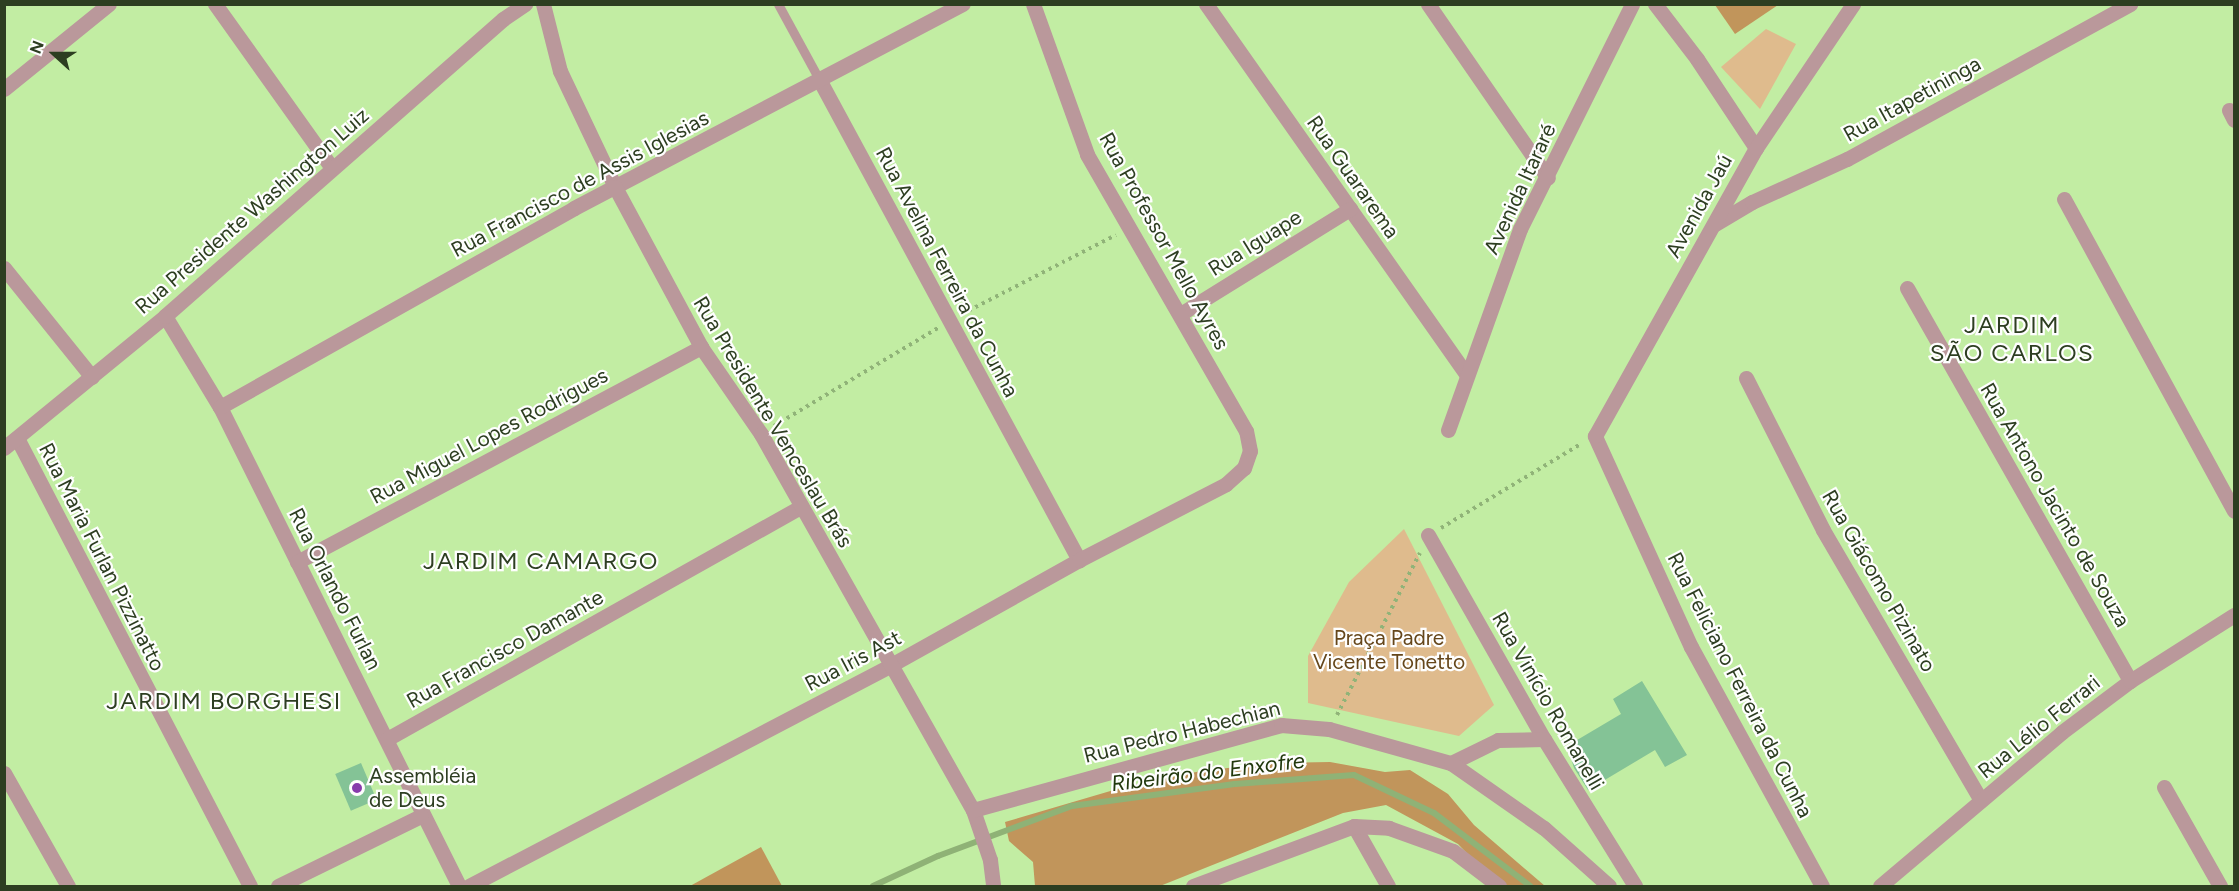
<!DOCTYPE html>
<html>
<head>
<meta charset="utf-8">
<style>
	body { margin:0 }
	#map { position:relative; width:2239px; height:891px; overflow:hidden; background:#c2eda3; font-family:Figtree,sans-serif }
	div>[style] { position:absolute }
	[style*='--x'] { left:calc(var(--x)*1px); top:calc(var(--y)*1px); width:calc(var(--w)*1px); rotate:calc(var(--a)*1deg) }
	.green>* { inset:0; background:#dfbb8d }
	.forest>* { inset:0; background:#c1955b }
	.stream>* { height:6px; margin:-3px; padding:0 3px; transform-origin:3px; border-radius:3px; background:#8fb276 }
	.building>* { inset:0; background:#84c396; transform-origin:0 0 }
	.path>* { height:4px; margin-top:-2px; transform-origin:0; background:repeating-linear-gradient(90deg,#90b378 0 3px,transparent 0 7.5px) }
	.service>* { height:9px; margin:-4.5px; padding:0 4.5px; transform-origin:4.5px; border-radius:4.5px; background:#ba989b }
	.minor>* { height:15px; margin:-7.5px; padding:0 7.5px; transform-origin:7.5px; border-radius:7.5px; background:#ba989b }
	.tertiary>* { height:15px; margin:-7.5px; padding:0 7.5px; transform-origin:7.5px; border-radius:7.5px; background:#ba989b }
	.dots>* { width:16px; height:16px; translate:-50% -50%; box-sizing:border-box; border:3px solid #fefefe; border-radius:50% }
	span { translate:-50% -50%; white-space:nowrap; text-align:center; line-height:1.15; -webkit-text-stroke:4.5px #fefefe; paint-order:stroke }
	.street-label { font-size:21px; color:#2d3e21 }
	.park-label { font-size:21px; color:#65461a }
	.poi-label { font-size:21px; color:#2d3e21 }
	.left { translate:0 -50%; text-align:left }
	.water-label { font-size:22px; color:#21380c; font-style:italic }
	.quarter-label { font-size:24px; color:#2d3e21; letter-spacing:1.5px }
	.frame { position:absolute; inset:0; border:6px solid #2d3e21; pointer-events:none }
	.north { position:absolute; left:24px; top:24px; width:60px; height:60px; -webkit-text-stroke:4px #fefefe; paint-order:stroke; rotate:291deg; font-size:16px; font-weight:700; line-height:24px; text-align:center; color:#2d3e21 }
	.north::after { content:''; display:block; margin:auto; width:21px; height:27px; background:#2d3e21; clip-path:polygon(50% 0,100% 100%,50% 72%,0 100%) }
</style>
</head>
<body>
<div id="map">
	<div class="green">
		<i style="clip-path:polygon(1766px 29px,1796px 44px,1760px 109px,1721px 67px)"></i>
		<i style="clip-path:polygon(1404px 529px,1494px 705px,1459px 736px,1308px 703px,1308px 656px,1349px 582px)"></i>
	</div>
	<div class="forest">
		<i style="clip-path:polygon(1715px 5px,1778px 5px,1735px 34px)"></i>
		<i style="clip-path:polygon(1330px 762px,1385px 772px,1410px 770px,1448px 794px,1474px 825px,1545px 886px,1507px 886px,1484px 871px,1458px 844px,1386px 805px,1343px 813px,1160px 886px,1035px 886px,1033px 862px,1009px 841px,1005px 822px,1124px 787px,1201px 771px,1273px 763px)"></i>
		<i style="clip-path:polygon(761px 847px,782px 886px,690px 886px)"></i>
	</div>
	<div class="stream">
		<i style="--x:873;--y:886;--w:72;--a:-24.8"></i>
		<i style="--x:938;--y:856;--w:143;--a:-20.5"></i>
		<i style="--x:1072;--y:806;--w:164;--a:-7.7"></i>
		<i style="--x:1235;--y:784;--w:119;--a:-4.3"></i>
		<i style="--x:1354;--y:775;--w:89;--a:25.4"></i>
		<i style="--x:1434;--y:813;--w:121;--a:37.2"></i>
	</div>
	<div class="building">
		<i style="clip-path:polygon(1642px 681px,1687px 755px,1665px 767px,1655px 750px,1588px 790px,1574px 768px,1567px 746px,1621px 714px,1613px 699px)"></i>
		<i style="left:361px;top:763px;width:40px;height:28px;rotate:67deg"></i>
	</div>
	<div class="path">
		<i style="--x:962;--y:314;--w:173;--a:-27.2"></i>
		<i style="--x:774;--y:426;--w:191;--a:-30.9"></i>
		<i style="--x:1441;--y:528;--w:163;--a:-31"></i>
		<i style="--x:1337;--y:715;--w:182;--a:-62.9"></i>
	</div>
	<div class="service">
		<i style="--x:778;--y:4;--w:88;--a:61.4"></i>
	</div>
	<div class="minor">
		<i style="--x:215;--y:4;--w:201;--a:54.5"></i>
		<i style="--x:1206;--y:4;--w:452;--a:54.9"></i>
		<i style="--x:1428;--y:4;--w:211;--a:55.4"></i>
		<i style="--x:1655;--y:4;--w:69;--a:52.6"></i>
		<i style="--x:1697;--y:59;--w:107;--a:56.5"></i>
		<i style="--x:820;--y:81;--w:545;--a:61.6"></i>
		<i style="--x:4;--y:89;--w:135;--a:-39"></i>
		<i style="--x:2229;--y:110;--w:11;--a:63"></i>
		<i style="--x:2064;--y:199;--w:355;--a:61.4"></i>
		<i style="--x:1715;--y:224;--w:43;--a:-30.7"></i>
		<i style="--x:1752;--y:202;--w:104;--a:-24.4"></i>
		<i style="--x:1847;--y:159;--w:323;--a:-28.7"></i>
		<i style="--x:4;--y:268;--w:140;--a:51.1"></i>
		<i style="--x:1907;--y:288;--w:452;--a:60.4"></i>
		<i style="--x:1182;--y:313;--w:198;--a:-31.8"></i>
		<i style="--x:165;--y:316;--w:106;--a:58.9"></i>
		<i style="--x:220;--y:407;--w:535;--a:63.48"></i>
		<i style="--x:1746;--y:378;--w:170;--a:63.1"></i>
		<i style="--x:1823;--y:530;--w:313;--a:59.7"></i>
		<i style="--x:220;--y:407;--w:406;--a:-29.3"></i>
		<i style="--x:574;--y:208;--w:439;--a:-27.7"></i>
		<i style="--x:1448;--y:430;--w:214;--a:-70.3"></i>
		<i style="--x:1520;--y:229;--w:251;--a:-63.5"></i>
		<i style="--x:17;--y:438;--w:505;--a:62.52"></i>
		<i style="--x:4;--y:448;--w:208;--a:-39.3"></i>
		<i style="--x:165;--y:316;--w:450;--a:-41.3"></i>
		<i style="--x:503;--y:19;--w:27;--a:-34"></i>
		<i style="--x:1428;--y:535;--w:235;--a:60.4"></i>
		<i style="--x:1544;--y:739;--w:173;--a:58.2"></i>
		<i style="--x:297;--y:562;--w:458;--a:-28"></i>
		<i style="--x:387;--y:739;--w:475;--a:-29.3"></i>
		<i style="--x:1451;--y:763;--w:52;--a:-26.1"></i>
		<i style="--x:1498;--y:740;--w:46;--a:-1.2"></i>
		<i style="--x:4;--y:773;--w:130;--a:60.5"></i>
		<i style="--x:2164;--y:787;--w:114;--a:60.5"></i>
		<i style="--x:1354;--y:826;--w:69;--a:60.5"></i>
		<i style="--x:278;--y:886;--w:159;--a:-26.1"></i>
		<i style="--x:469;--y:886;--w:476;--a:-27.6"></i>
		<i style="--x:891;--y:665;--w:215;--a:-29.2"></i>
		<i style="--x:1079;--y:560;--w:165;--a:-27.3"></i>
		<i style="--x:1226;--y:484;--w:24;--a:-42"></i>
		<i style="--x:1244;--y:468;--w:18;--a:-71"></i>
		<i style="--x:1250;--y:451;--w:20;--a:-101"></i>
		<i style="--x:1246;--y:431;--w:319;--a:-119.9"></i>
		<i style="--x:1087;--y:154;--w:159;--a:-109.8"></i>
		<i style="--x:1822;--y:886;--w:273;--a:-118.7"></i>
		<i style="--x:1691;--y:647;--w:232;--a:-114.5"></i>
		<i style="--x:1595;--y:436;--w:330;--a:-60.8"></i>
		<i style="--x:1756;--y:148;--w:174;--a:-56"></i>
		<i style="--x:1880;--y:886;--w:238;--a:-40.2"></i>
		<i style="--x:2062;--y:732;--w:85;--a:-36.9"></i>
		<i style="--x:2130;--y:681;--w:123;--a:-32.4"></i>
	</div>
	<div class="tertiary">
		<i style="--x:543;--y:4;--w:69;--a:75.8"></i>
		<i style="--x:560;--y:71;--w:128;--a:64.6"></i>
		<i style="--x:615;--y:187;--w:182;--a:61.7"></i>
		<i style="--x:701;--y:347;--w:106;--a:55.4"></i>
		<i style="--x:761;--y:434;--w:432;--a:60.6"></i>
		<i style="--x:973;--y:810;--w:53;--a:71.2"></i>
		<i style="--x:990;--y:860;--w:26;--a:83"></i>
		<i style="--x:973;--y:810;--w:320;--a:-15.4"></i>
		<i style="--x:1281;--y:725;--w:48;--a:4.8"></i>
		<i style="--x:1329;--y:729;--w:127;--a:15.6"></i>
		<i style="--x:1451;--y:763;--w:113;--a:35"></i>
		<i style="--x:1544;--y:828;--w:87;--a:41.7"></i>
		<i style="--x:1193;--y:886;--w:172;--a:-20.4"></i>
		<i style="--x:1354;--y:826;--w:35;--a:3"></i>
		<i style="--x:1389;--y:828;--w:68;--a:19.8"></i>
		<i style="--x:1453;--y:851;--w:58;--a:37.3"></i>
	</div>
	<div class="dots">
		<i style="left:357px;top:788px;background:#873bac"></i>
	</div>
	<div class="street-label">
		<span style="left:1912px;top:99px;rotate:-29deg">Rua Itapetininga</span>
		<span style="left:1353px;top:177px;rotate:55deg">Rua Guararema</span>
		<span style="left:580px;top:184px;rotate:-28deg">Rua Francisco de Assis Iglesias</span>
		<span style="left:1520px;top:189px;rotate:-65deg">Avenida Itararé</span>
		<span style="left:1699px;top:206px;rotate:-61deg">Avenida Jaú</span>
		<span style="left:252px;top:211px;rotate:-41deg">Rua Presidente Washington Luiz</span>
		<span style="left:1164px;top:241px;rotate:61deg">Rua Professor Mello Ayres</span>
		<span style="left:1255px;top:243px;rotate:-32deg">Rua Iguape</span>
		<span style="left:947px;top:272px;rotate:62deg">Rua Avelina Ferreira da Cunha</span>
		<span style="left:773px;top:422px;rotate:59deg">Rua Presidente Venceslau Brás</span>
		<span style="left:489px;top:436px;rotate:-28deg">Rua Miguel Lopes Rodrigues</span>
		<span style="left:2055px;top:505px;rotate:60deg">Rua Antono Jacinto de Souza</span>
		<span style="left:102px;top:557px;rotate:63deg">Rua Maria Furlan Pizzinatto</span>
		<span style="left:1879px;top:581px;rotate:60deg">Rua Giácomo Pizinato</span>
		<span style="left:335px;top:589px;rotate:63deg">Rua Orlando Furlan</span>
		<span style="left:505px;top:649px;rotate:-29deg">Rua Francisco Damante</span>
		<span style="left:853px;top:661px;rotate:-28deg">Rua Iris Ast</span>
		<span style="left:1740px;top:685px;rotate:63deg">Rua Feliciano Ferreira da Cunha</span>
		<span style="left:1548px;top:701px;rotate:60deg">Rua Vinício Romanelli</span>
		<span style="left:2039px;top:727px;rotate:-39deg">Rua Lélio Ferrari</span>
		<span style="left:1182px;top:732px;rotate:-14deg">Rua Pedro Habechian</span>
	</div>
	<div class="park-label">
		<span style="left:1389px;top:650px">Praça Padre<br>Vicente Tonetto</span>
	</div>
	<div class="poi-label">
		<span class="left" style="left:369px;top:788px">Assembléia<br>de Deus</span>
	</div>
	<div class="water-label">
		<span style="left:1208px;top:772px;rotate:-7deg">Ribeirão do Enxofre</span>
	</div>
	<div class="quarter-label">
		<span style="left:2012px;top:339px">JARDIM<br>SÃO CARLOS</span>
		<span style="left:541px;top:561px">JARDIM CAMARGO</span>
		<span style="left:224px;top:701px">JARDIM BORGHESI</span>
	</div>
	<div class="frame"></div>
	<div class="north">N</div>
</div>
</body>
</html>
